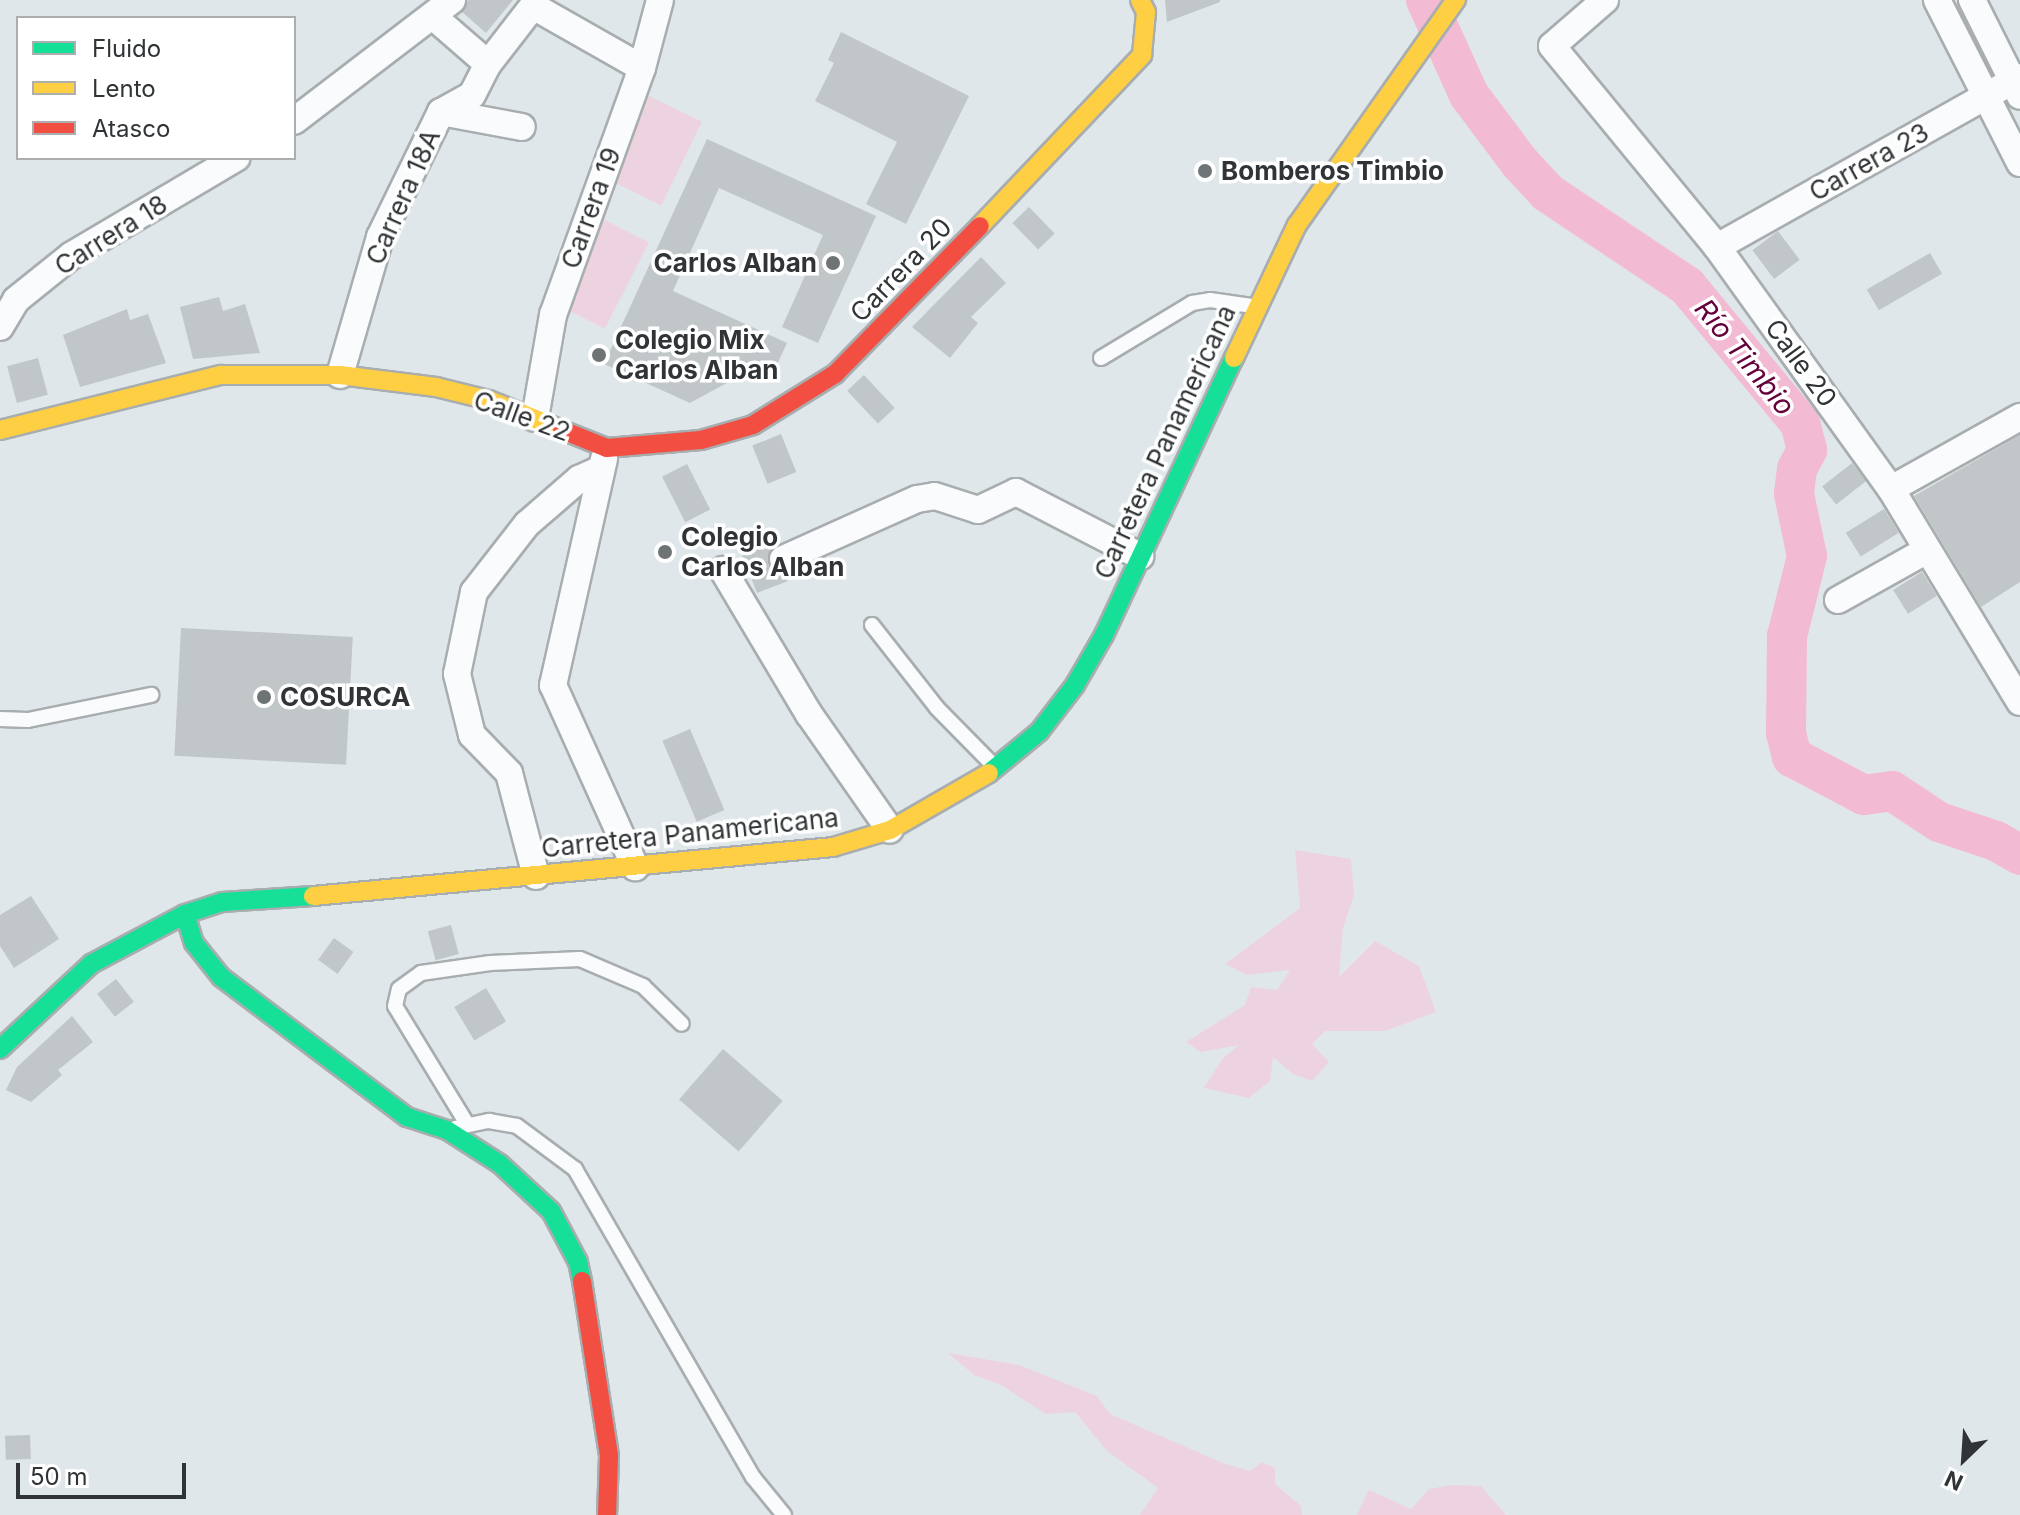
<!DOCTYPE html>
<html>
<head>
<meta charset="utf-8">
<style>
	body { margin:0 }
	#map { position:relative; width:2020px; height:1515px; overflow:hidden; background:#e0e7ea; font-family:Inter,sans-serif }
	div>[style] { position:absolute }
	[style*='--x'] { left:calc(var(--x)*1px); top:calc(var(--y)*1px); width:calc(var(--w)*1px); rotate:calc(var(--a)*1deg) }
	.green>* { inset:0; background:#edd3e0; transform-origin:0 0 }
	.river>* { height:40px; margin:-20px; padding:0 20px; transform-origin:20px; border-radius:20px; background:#f3bad3 }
	.building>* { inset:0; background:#c1c6c8; transform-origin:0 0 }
	.roads { filter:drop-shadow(2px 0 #a8adaf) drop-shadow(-2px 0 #a8adaf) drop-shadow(0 2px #a8adaf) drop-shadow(0 -2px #a8adaf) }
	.lane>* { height:14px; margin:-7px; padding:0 7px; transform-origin:7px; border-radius:7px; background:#fafbfc }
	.street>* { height:26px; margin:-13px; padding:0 13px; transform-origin:13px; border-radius:13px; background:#fafbfc }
	.fast>* { height:18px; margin:-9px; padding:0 9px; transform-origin:9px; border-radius:9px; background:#16e098 }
	.slow>* { height:18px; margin:-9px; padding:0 9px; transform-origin:9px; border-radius:9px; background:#ffcf43 }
	.jam>* { height:18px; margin:-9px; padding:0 9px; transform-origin:9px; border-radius:9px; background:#f24e42 }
	.dots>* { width:22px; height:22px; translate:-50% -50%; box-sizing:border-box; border:4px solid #fff; border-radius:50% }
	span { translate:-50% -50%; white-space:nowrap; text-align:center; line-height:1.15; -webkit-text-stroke:7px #fff; paint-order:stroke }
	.street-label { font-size:26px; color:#303436 }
	.poi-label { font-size:26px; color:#303436; font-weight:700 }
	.left { translate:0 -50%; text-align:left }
	.right { translate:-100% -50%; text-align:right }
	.water-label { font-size:28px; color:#64003a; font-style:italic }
	.legend { position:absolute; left:16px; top:16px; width:280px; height:144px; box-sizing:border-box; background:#fff; border:2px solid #acaeaf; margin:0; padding:10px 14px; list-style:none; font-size:24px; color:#303436 }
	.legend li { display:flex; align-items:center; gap:16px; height:40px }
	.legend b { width:40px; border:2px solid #acaeaf }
	.north { position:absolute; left:1924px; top:1419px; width:80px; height:80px; -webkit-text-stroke:6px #fff; paint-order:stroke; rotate:205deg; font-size:22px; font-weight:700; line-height:32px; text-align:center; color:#303436 }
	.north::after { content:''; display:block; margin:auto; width:28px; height:36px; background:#303436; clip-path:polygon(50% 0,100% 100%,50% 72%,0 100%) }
	.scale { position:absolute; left:16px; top:1463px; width:170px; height:36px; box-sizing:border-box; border:4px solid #303436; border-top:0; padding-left:10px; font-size:24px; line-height:28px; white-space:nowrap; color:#303436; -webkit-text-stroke:6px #fff; paint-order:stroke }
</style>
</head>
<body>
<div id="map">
	<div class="green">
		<i style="left:649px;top:96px;width:59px;height:93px;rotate:26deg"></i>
		<i style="left:599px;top:217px;width:56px;height:97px;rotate:27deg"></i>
		<i style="clip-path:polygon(1295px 850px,1351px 859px,1354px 895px,1343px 928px,1339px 977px,1375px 941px,1419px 966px,1436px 1012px,1385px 1031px,1325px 1031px,1312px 1044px,1329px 1062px,1312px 1081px,1293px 1074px,1273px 1057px,1270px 1081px,1249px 1098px,1204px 1088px,1223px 1058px,1239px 1045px,1201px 1052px,1186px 1042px,1245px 1005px,1251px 987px,1277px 990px,1290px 970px,1247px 975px,1225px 964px,1300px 908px)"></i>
		<i style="clip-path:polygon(948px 1353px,1019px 1365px,1047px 1376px,1097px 1396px,1110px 1414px,1223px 1463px,1250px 1471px,1262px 1462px,1275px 1468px,1275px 1484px,1301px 1506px,1302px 1515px,1140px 1515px,1158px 1488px,1107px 1451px,1075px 1412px,1046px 1414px,1001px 1385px,974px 1375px)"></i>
		<i style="clip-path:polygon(1451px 1485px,1481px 1486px,1506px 1515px,1357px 1515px,1369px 1490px,1411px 1509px,1429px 1489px)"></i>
	</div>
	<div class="river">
		<i style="--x:1426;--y:0;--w:104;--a:65.6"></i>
		<i style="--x:1469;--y:95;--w:85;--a:53.1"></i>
		<i style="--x:1520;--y:163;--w:41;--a:47"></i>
		<i style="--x:1548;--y:193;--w:167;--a:33.8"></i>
		<i style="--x:1687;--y:286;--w:178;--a:50.5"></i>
		<i style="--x:1800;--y:423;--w:28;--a:75"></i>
		<i style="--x:1807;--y:450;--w:21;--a:118"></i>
		<i style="--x:1797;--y:469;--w:25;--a:97"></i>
		<i style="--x:1794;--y:494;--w:63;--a:78.2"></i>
		<i style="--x:1807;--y:556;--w:82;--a:104"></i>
		<i style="--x:1787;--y:636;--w:97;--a:90.6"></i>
		<i style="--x:1786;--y:733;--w:25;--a:76"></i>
		<i style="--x:1792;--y:757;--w:81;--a:27.8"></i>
		<i style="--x:1864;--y:795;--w:28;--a:-8"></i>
		<i style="--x:1892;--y:791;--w:56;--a:33.4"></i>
		<i style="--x:1939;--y:822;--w:60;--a:18.4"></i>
		<i style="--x:1996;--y:841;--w:28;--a:30"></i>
	</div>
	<div class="building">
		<i style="clip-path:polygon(468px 0,513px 0,486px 33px,462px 12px)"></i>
		<i style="clip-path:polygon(1165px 0,1220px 0,1220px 2px,1167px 22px)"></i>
		<i style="clip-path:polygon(841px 32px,969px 96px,906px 224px,866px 204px,897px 142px,815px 101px,834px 63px,828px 60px)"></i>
		<i style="clip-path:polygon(707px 139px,876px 216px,818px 343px,782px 327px,823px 235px,719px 188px,673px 291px,787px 343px,774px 371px,760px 365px,690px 403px,604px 364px)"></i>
		<i style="left:1029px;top:207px;width:37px;height:23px;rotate:46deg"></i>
		<i style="left:1778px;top:231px;width:36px;height:32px;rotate:53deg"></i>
		<i style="left:1930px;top:253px;width:24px;height:73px;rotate:60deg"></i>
		<i style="clip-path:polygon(981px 257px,1006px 283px,971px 317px,978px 323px,950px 358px,912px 327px)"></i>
		<i style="clip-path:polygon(219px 297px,223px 311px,245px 304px,260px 353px,193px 359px,180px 307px)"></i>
		<i style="clip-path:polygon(127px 309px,130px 320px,148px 314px,166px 363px,80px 387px,63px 335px)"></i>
		<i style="left:38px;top:358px;width:38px;height:32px;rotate:75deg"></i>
		<i style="left:864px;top:375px;width:45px;height:23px;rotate:47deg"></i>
		<i style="left:781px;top:434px;width:41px;height:31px;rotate:68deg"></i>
		<i style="clip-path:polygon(2020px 435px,2020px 582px,1981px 607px,1914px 496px)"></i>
		<i style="left:1852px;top:463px;width:23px;height:38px;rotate:52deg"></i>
		<i style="left:687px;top:464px;width:51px;height:28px;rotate:63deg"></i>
		<i style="left:1884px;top:509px;width:28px;height:45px;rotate:58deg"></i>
		<i style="clip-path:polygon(769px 532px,775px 546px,768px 565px,788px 581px,757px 593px,738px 544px)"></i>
		<i style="left:1922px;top:572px;width:28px;height:34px;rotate:58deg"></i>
		<i style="left:181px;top:628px;width:172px;height:128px;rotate:3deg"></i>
		<i style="left:690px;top:729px;width:88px;height:30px;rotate:67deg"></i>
		<i style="clip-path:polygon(31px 896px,59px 939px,14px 968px,0 946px,0 915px)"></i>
		<i style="left:451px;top:925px;width:30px;height:24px;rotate:75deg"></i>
		<i style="left:334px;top:938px;width:24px;height:27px;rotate:36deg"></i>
		<i style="left:116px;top:979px;width:29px;height:24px;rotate:52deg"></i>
		<i style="left:486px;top:988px;width:39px;height:37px;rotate:59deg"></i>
		<i style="clip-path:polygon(72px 1016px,93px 1042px,58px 1070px,62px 1075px,31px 1102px,6px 1090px,17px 1067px)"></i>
		<i style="left:723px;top:1049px;width:79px;height:67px;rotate:41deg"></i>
		<i style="left:30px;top:1435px;width:24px;height:25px;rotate:88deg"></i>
	</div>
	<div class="roads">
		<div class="lane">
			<i style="--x:1101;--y:358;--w:106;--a:-31.1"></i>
			<i style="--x:1192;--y:303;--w:18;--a:-9"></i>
			<i style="--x:1210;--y:300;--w:42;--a:8.1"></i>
			<i style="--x:872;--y:625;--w:105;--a:51.9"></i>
			<i style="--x:937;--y:708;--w:81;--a:45.5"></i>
			<i style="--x:0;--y:719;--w:28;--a:2"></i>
			<i style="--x:28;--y:720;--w:126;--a:-11.5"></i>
			<i style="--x:467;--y:1124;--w:138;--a:-121.4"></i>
			<i style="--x:395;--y:1006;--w:17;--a:-77"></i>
			<i style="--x:399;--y:989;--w:27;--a:-36"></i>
			<i style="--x:421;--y:973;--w:70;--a:-8.2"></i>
			<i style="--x:490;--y:963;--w:90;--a:-2.5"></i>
			<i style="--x:580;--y:959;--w:69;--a:23.2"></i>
			<i style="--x:643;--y:986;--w:54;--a:44.3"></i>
			<i style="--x:455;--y:1128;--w:35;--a:-12"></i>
			<i style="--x:489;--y:1121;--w:28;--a:10"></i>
			<i style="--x:517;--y:1126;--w:72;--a:36.6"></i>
			<i style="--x:575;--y:1169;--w:356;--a:60"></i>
			<i style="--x:753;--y:1477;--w:49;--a:50.8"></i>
		</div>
		<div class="street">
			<i style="--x:1605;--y:0;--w:70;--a:139"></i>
			<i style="--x:1552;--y:46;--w:260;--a:50.6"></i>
			<i style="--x:1717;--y:247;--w:298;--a:54.3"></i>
			<i style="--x:1891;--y:489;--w:249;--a:58.8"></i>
			<i style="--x:1937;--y:0;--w:183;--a:63"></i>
			<i style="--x:1972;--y:0;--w:107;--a:63.4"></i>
			<i style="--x:435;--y:18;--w:70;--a:41"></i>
			<i style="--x:441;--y:112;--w:82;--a:10.5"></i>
			<i style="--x:294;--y:121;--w:199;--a:-37.4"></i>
			<i style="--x:1717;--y:247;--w:347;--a:-29.3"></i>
			<i style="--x:0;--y:327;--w:31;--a:-59"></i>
			<i style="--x:16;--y:300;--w:72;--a:-38.8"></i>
			<i style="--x:72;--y:255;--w:191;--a:-30.6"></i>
			<i style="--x:340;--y:375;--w:144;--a:-73.8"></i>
			<i style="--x:380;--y:237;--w:139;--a:-64"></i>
			<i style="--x:441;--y:112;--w:35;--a:-29"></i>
			<i style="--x:472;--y:95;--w:35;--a:-63"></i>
			<i style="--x:488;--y:64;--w:73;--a:-52.2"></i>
			<i style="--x:533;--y:6;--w:125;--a:29.6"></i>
			<i style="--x:535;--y:418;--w:105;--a:-80.1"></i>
			<i style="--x:553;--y:315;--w:263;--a:-70.2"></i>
			<i style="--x:642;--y:68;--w:70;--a:-75.2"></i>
			<i style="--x:604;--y:459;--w:232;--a:102.7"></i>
			<i style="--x:553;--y:685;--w:200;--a:65.7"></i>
			<i style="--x:1891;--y:489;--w:148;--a:-29.2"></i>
			<i style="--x:783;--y:559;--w:147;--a:-24.1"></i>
			<i style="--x:917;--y:499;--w:18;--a:-9"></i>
			<i style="--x:935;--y:496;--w:45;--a:18"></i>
			<i style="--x:978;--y:510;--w:42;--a:-25.3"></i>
			<i style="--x:1016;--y:492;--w:140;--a:27.3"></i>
			<i style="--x:723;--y:570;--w:168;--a:59.2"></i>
			<i style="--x:809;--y:714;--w:141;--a:55.1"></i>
			<i style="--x:1838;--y:600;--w:102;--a:-29.3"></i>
			<i style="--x:536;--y:876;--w:106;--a:-104.7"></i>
			<i style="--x:509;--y:773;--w:53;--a:-134.2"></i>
			<i style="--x:472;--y:735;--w:63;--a:-103.8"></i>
			<i style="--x:457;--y:674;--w:84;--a:-78.3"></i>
			<i style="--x:474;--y:592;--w:86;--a:-52.1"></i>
			<i style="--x:527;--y:524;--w:69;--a:-40.9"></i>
			<i style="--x:579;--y:479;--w:24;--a:-24"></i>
		</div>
		<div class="fast">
			<i style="--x:989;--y:773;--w:65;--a:-39.4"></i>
			<i style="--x:1039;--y:732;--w:59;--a:-52.5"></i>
			<i style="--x:1075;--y:685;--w:58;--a:-59.9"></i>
			<i style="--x:1104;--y:635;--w:306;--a:-64.9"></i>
			<i style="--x:185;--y:914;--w:30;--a:73"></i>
			<i style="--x:194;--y:943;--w:43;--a:51.5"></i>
			<i style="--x:221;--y:977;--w:233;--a:37"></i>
			<i style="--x:407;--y:1117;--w:42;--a:18"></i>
			<i style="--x:447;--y:1130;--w:63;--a:32.7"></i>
			<i style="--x:500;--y:1164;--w:69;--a:42.7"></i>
			<i style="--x:551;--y:1211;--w:58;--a:62.1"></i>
			<i style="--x:578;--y:1262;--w:19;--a:78"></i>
			<i style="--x:0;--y:1049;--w:125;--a:-43"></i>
			<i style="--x:91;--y:964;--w:106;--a:-28"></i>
			<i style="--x:185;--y:914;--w:39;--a:-18"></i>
			<i style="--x:222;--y:902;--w:91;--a:-3.8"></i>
		</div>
		<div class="slow">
			<i style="--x:980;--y:226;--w:236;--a:-46.5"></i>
			<i style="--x:1142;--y:55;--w:43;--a:-84.7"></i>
			<i style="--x:1146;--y:12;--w:13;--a:-117"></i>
			<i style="--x:1234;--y:358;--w:147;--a:-64.7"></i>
			<i style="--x:1297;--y:225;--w:276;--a:-54.8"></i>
			<i style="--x:0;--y:430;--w:228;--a:-14"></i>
			<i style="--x:221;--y:375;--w:119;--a:0"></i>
			<i style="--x:340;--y:375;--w:97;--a:7.1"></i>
			<i style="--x:436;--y:387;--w:55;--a:13.8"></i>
			<i style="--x:489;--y:400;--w:79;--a:22.3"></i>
			<i style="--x:313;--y:896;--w:522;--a:-5.38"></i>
			<i style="--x:833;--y:847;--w:59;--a:-16.6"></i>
			<i style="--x:890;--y:830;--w:114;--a:-29.9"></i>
		</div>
		<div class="jam">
			<i style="--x:562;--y:430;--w:48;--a:21.8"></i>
			<i style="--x:607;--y:448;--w:94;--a:-4.9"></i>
			<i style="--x:701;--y:440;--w:54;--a:-16.1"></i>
			<i style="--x:753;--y:425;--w:97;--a:-31.9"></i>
			<i style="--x:835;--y:374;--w:207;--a:-45.6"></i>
			<i style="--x:582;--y:1281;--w:177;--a:81.2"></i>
			<i style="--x:609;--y:1456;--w:59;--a:91.9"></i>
		</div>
	</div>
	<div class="dots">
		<i style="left:1205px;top:171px;background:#6e7375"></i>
		<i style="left:833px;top:263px;background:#6e7375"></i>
		<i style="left:599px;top:355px;background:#6e7375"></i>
		<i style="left:665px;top:552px;background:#6e7375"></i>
		<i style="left:264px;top:697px;background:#6e7375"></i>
	</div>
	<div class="street-label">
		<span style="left:1869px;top:162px;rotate:-29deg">Carrera 23</span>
		<span style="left:403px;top:197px;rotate:-66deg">Carrera 18A</span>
		<span style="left:591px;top:208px;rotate:-70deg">Carrera 19</span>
		<span style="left:111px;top:235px;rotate:-32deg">Carrera 18</span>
		<span style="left:901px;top:270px;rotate:-46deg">Carrera 20</span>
		<span style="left:1801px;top:363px;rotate:54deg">Calle 20</span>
		<span style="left:522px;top:416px;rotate:20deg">Calle 22</span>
		<span style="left:1165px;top:442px;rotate:-65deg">Carretera Panamericana</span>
		<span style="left:690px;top:833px;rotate:-6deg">Carretera Panamericana</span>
	</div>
	<div class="poi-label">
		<span class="left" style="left:1221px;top:171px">Bomberos Timbio</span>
		<span class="right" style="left:817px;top:263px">Carlos Alban</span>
		<span class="left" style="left:615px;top:355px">Colegio Mix<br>Carlos Alban</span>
		<span class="left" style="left:681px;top:552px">Colegio<br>Carlos Alban</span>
		<span class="left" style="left:280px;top:697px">COSURCA</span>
	</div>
	<div class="water-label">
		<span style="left:1745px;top:357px;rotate:51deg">Río Timbio</span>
	</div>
	<ul class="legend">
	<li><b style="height:10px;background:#16e098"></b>Fluido</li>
	<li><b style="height:10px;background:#ffcf43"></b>Lento</li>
	<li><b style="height:10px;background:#f24e42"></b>Atasco</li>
	</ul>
	<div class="north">N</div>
	<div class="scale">50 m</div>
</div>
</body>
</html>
